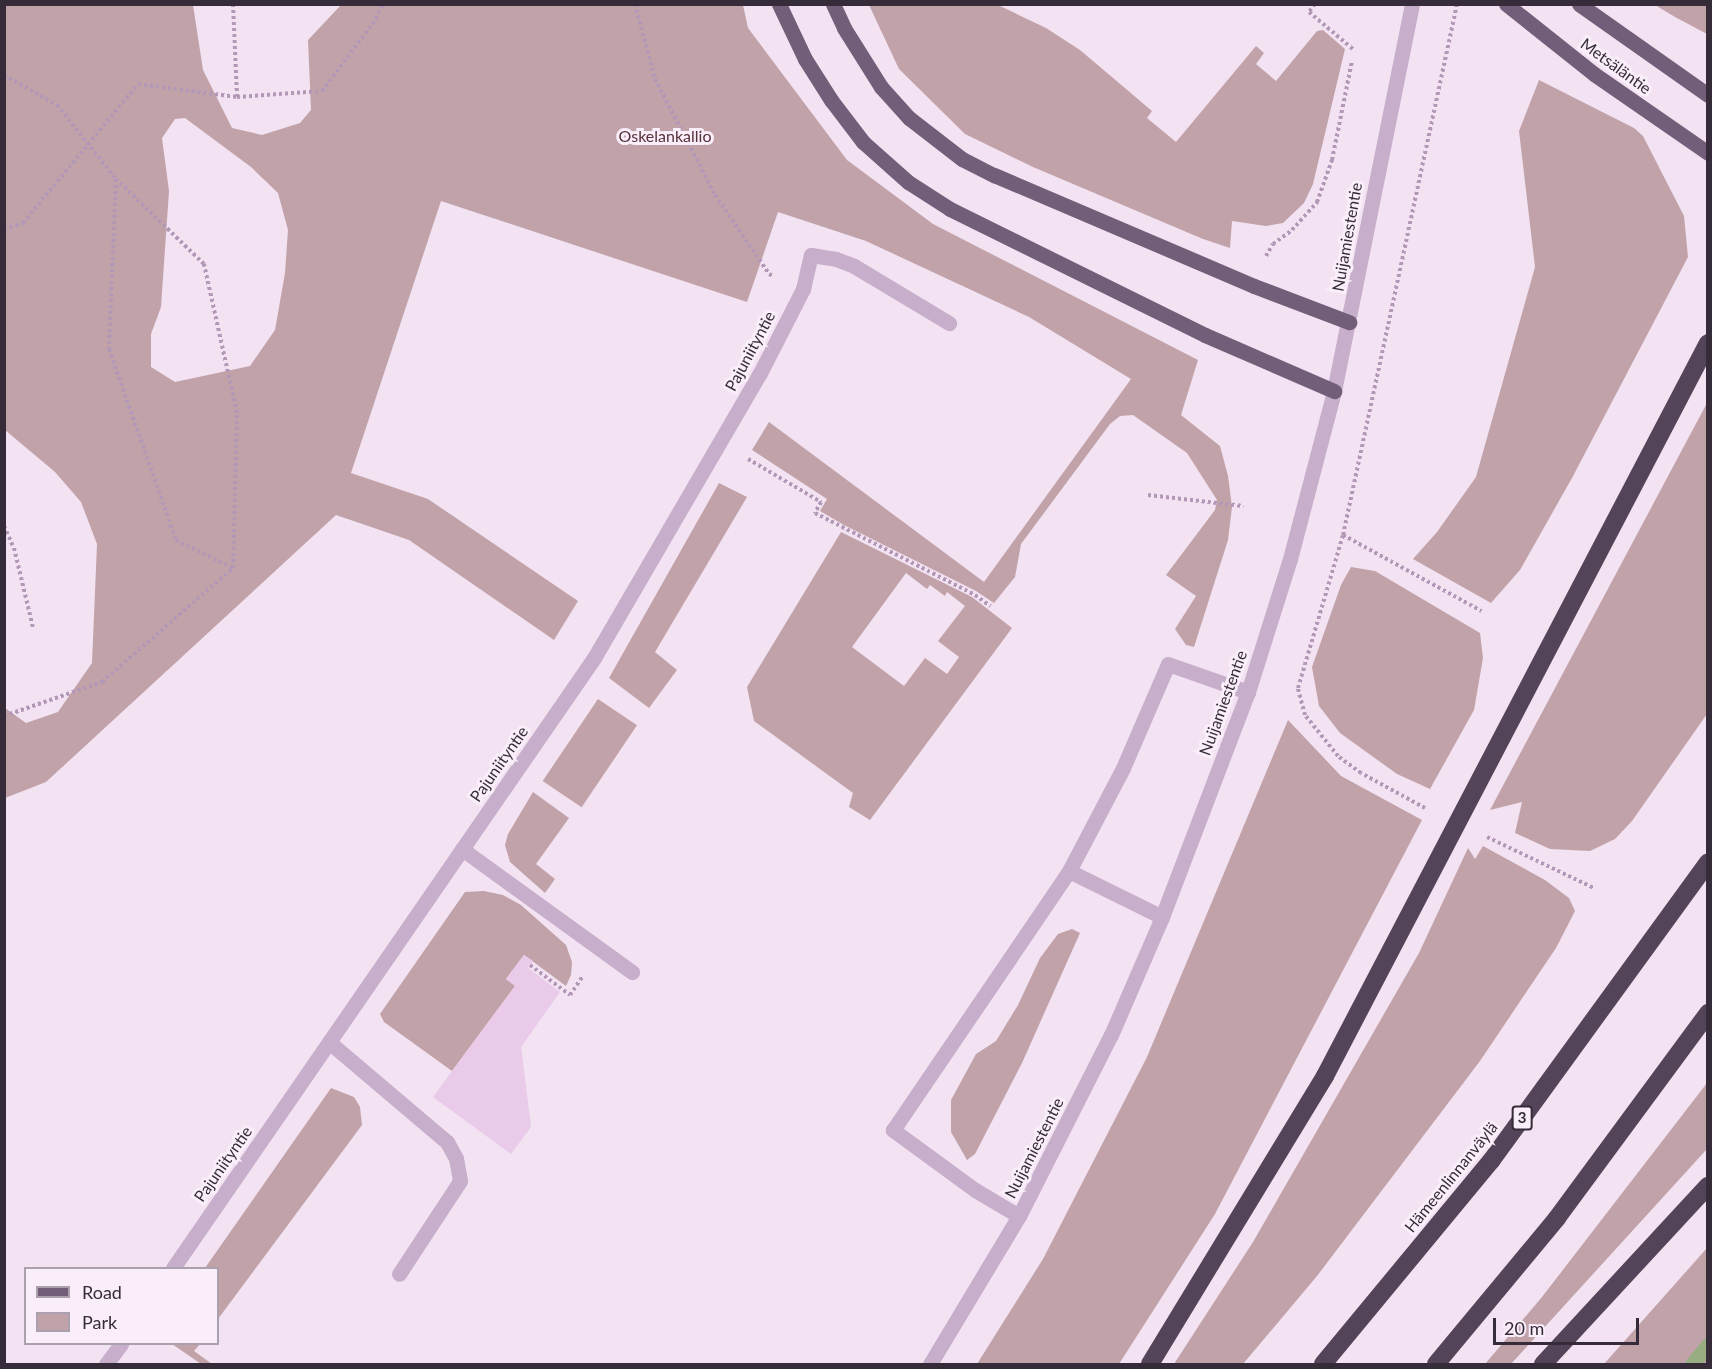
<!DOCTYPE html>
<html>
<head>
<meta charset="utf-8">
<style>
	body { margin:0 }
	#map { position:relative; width:1712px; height:1369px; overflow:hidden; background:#f2e2f2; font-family:Lato,sans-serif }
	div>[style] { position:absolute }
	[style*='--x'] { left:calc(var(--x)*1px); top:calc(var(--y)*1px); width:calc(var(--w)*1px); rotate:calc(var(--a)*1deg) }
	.green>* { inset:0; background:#c1a2a9; transform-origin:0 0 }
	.plaza>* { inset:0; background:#e9cae9 }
	.stream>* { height:15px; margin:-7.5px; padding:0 7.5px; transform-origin:7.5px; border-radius:7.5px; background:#99ad82 }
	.path>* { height:4px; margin-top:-2px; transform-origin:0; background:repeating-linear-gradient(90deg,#b298b6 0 3px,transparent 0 6px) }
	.minor>* { height:15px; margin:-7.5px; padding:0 7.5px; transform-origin:7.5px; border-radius:7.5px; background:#c7aeca }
	.major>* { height:15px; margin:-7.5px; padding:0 7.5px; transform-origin:7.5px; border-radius:7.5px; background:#735e7a }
	.highway>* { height:18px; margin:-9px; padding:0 9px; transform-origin:9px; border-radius:9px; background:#544459 }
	span { translate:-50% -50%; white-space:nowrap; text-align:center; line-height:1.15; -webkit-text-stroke:6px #f9eefa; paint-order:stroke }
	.shield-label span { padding:2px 4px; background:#f9eefa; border:2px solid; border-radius:4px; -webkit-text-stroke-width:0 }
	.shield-label { font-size:15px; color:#362c39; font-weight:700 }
	.street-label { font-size:16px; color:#362c39 }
	.park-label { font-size:16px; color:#563138 }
	.frame { position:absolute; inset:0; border:6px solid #362c39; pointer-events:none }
	.legend { position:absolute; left:24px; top:1267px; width:195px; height:78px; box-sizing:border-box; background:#f9eefa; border:2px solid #aba0ad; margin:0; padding:8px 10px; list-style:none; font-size:18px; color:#362c39 }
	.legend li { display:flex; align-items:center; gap:12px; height:30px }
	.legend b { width:30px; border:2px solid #aba0ad }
	.scale { position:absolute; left:1493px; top:1318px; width:146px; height:27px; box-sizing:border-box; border:3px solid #362c39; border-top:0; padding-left:8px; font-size:18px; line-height:21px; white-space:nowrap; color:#362c39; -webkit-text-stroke:4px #f9eefa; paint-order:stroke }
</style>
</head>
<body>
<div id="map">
	<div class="green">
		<i style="clip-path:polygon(evenodd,5px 4px,193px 5px,203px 70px,232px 128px,262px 135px,300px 123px,311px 110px,308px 40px,341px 5px,743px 5px,748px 28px,847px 160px,933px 224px,1198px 360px,1181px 415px,1220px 446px,1228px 476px,1232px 507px,1228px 540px,1194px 647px,1186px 645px,1175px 629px,1196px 596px,1166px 575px,1215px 510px,1217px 500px,1187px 453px,1133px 415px,1120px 416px,1110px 424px,1021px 544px,1015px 577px,994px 603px,976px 591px,844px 525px,820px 511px,827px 499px,752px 450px,769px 422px,984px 582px,1131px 379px,1029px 317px,866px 241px,778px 212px,747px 302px,441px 201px,351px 473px,428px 499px,578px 601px,554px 640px,409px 540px,336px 515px,46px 782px,5px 798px,5px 708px,26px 723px,58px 712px,92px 663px,97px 544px,81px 502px,55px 472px,5px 430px,5px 4px,185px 118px,251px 167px,278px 193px,288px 230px,285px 273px,275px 330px,250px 366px,175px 382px,151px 367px,151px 334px,161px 307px,169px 191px,162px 138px,175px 119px,185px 118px)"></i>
		<i style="clip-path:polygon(869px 5px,998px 5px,1046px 28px,1080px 50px,1152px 111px,1147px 118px,1176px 142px,1256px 46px,1264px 53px,1256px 64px,1276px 81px,1317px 31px,1323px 30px,1345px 49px,1313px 184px,1304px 203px,1283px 223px,1266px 226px,1232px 221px,1230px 248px,1203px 239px,1033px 167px,965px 134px,899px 69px)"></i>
		<i style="clip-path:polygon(1655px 5px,1707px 5px,1707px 34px,1675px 17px)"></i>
		<i style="clip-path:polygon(1539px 80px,1634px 128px,1643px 136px,1684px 216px,1688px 257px,1572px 478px,1520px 570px,1491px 603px,1413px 559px,1437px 532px,1476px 477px,1535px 267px,1519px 131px)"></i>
		<i style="clip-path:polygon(1707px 403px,1707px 714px,1632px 821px,1615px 839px,1590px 851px,1550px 849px,1515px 833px,1522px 802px,1490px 810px)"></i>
		<i style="clip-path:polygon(719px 483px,747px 497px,655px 652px,677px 670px,649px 708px,609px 678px)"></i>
		<i style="clip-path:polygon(evenodd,841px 532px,972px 597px,1012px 628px,870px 820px,849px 807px,853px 793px,754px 721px,747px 687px,841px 532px,906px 573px,927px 589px,930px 585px,945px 596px,947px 592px,965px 606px,938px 641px,959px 657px,947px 674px,925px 658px,904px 686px,852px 647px,906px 573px)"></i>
		<i style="clip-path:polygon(1351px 567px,1375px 571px,1480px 633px,1483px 658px,1474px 710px,1430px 789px,1397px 774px,1340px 733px,1319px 706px,1312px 667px,1341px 585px)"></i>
		<i style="left:598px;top:699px;width:47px;height:99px;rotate:34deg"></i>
		<i style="clip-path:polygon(1288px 720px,1341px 776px,1422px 820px,1215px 1214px,1119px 1364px,977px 1364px,1043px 1259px,1147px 1057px)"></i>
		<i style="clip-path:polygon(533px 792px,569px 818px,536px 864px,555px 879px,545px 893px,510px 862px,505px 845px,508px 834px)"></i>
		<i style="clip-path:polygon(1483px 846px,1545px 880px,1569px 898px,1575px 911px,1556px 948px,1480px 1061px,1317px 1276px,1243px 1364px,1174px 1364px,1253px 1242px,1419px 953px,1468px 848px,1475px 859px)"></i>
		<i style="clip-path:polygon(484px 891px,503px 895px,521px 905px,566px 945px,572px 962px,571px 975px,566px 986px,524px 955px,506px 979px,515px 986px,452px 1071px,384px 1022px,380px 1014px,465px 892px)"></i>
		<i style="clip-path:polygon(1072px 929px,1080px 933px,1022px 1063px,975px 1154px,967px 1160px,951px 1132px,951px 1100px,976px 1054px,996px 1041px,1018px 1005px,1040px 958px,1058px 934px)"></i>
		<i style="clip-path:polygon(1707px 1083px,1707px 1149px,1511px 1364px,1485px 1364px,1542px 1297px)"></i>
		<i style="clip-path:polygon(331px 1088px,354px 1097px,360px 1107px,362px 1125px,218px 1319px,218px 1268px,205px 1268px)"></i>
		<i style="clip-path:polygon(1707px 1248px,1707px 1364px,1604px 1364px)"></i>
		<i style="clip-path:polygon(172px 1344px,200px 1344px,194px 1351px,212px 1364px,201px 1364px)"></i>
	</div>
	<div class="plaza">
		<i style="clip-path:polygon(524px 955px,533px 961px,528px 968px,560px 992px,521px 1047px,531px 1127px,511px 1154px,433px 1097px,515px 986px,506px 979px)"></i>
	</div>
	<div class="stream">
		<i style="--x:1692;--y:1364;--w:25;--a:-50"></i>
	</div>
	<div class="path">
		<i style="--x:233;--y:4;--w:93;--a:87.5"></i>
		<i style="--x:635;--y:4;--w:78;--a:75.1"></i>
		<i style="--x:655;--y:79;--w:131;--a:62.7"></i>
		<i style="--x:715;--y:195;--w:96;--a:55.6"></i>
		<i style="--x:769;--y:274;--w:4;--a:27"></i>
		<i style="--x:1315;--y:4;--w:10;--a:127"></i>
		<i style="--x:1309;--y:12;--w:59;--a:40.2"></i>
		<i style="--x:4;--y:75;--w:61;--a:29.5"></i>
		<i style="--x:57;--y:105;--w:95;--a:51.4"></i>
		<i style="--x:116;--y:179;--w:170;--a:92.4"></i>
		<i style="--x:109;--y:349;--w:202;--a:70.7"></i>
		<i style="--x:176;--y:540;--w:64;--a:26.2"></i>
		<i style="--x:4;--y:229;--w:20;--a:-18"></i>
		<i style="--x:23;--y:223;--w:180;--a:-50.4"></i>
		<i style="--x:138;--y:84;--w:100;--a:7.5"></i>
		<i style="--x:237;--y:97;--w:85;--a:-4"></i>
		<i style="--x:322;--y:91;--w:90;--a:-53.1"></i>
		<i style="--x:376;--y:19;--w:17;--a:-65"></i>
		<i style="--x:1266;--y:256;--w:14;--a:-60"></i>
		<i style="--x:1273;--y:244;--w:24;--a:-36"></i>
		<i style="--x:1292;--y:230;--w:38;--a:-48"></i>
		<i style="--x:1317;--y:202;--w:45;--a:-70.3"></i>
		<i style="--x:1332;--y:160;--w:101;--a:-78.6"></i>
		<i style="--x:748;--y:459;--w:85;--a:30.5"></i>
		<i style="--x:821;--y:502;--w:13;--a:119"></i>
		<i style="--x:815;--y:513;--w:180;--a:27.1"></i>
		<i style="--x:975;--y:595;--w:19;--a:36"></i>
		<i style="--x:1148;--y:495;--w:96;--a:6.6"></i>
		<i style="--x:4;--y:526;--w:24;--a:66"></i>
		<i style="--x:14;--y:548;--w:82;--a:76.6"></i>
		<i style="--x:1343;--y:535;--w:158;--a:28.8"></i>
		<i style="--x:4;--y:716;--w:104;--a:-19.1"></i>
		<i style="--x:102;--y:682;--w:174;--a:-41"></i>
		<i style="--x:233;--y:568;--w:155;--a:-88.5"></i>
		<i style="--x:237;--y:413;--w:153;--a:-102.5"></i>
		<i style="--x:204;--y:264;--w:122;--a:-136"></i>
		<i style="--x:1425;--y:808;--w:73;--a:-151.3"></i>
		<i style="--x:1361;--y:773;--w:29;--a:-144"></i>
		<i style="--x:1338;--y:756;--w:53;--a:-128.8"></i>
		<i style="--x:1305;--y:715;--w:28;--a:-105"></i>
		<i style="--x:1298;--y:688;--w:159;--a:-73.6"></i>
		<i style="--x:1343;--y:535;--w:543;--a:-77.88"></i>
		<i style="--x:1487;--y:837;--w:119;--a:25.5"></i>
		<i style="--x:530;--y:965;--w:50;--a:36.9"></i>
		<i style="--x:570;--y:995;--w:22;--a:-56"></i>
	</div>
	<div class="minor">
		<i style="--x:462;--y:849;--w:210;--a:35.9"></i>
		<i style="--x:1069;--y:871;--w:104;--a:26.3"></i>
		<i style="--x:329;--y:1042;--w:155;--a:40.3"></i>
		<i style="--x:447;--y:1142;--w:18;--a:61"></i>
		<i style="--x:456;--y:1158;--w:23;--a:80"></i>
		<i style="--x:460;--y:1181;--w:111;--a:123.3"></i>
		<i style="--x:1019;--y:1216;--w:51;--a:-149.4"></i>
		<i style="--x:975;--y:1190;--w:102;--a:-143.8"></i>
		<i style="--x:893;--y:1130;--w:313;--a:-55.8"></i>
		<i style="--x:1069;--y:871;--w:116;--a:-62.3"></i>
		<i style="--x:1123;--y:768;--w:113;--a:-66.6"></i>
		<i style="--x:1168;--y:664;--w:85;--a:19.3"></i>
		<i style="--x:173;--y:1268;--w:741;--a:-55.39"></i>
		<i style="--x:594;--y:658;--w:328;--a:-59.8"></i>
		<i style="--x:759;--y:375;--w:97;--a:-62.9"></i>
		<i style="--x:803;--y:289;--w:35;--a:-77"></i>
		<i style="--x:811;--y:255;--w:25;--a:9"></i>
		<i style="--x:836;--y:259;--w:19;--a:21"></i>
		<i style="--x:854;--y:266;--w:111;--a:31"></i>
		<i style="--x:106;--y:1364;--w:25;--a:-53"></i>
		<i style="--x:930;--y:1364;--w:173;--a:-59"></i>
		<i style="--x:1019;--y:1216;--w:203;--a:-63.1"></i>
		<i style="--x:1111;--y:1035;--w:129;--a:-66.6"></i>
		<i style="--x:1162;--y:917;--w:241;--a:-69.1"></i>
		<i style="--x:1248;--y:692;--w:139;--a:-72.5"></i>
		<i style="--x:1290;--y:559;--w:174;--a:-75.3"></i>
		<i style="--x:1334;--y:391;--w:395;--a:-78.6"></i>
	</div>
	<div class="major">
		<i style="--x:779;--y:4;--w:61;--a:64.7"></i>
		<i style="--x:805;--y:59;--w:49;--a:57.6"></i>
		<i style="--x:831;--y:100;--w:53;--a:52.7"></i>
		<i style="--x:863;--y:142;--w:60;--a:41.6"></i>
		<i style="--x:908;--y:182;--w:50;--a:32.7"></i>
		<i style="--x:950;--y:209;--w:284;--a:26.3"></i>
		<i style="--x:1205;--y:335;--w:141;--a:23.5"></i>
		<i style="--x:833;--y:4;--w:26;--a:65"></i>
		<i style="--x:844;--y:28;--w:70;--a:57.9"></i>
		<i style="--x:881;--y:87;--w:42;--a:47.9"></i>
		<i style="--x:909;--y:118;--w:67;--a:37.7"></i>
		<i style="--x:962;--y:159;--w:36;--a:27"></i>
		<i style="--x:994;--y:175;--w:283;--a:23.1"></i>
		<i style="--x:1254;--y:286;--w:102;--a:20.8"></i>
		<i style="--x:1506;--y:4;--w:112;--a:38.5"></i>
		<i style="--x:1594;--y:74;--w:139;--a:34.7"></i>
		<i style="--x:1579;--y:4;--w:158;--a:35.2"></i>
	</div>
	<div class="highway">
		<i style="--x:1150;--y:1364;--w:337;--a:-58.7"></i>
		<i style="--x:1325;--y:1076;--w:827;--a:-62.41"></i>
		<i style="--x:1323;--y:1364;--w:264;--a:-50.4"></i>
		<i style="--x:1491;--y:1161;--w:369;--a:-54"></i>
		<i style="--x:1436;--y:1364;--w:190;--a:-50.3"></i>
		<i style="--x:1557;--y:1218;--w:255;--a:-53.6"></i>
		<i style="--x:1543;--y:1364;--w:243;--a:-47.2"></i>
	</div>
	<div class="shield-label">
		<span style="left:1522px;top:1118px">3</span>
	</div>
	<div class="street-label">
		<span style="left:1616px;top:66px;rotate:36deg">Metsäläntie</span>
		<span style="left:1347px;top:237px;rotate:-80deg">Nuijamiestentie</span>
		<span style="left:750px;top:351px;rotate:-62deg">Pajuniityntie</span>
		<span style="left:1223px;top:703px;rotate:-70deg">Nuijamiestentie</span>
		<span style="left:499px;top:764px;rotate:-55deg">Pajuniityntie</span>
		<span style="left:1034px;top:1148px;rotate:-63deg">Nuijamiestentie</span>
		<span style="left:223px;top:1164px;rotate:-55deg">Pajuniityntie</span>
		<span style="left:1451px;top:1177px;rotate:-51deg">Hämeenlinnanväylä</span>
	</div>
	<div class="park-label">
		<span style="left:665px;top:136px">Oskelankallio</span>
	</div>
	<div class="frame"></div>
	<ul class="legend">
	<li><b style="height:8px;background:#735e7a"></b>Road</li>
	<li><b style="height:16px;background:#c1a2a9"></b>Park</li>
	</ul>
	<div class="scale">20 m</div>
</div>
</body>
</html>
